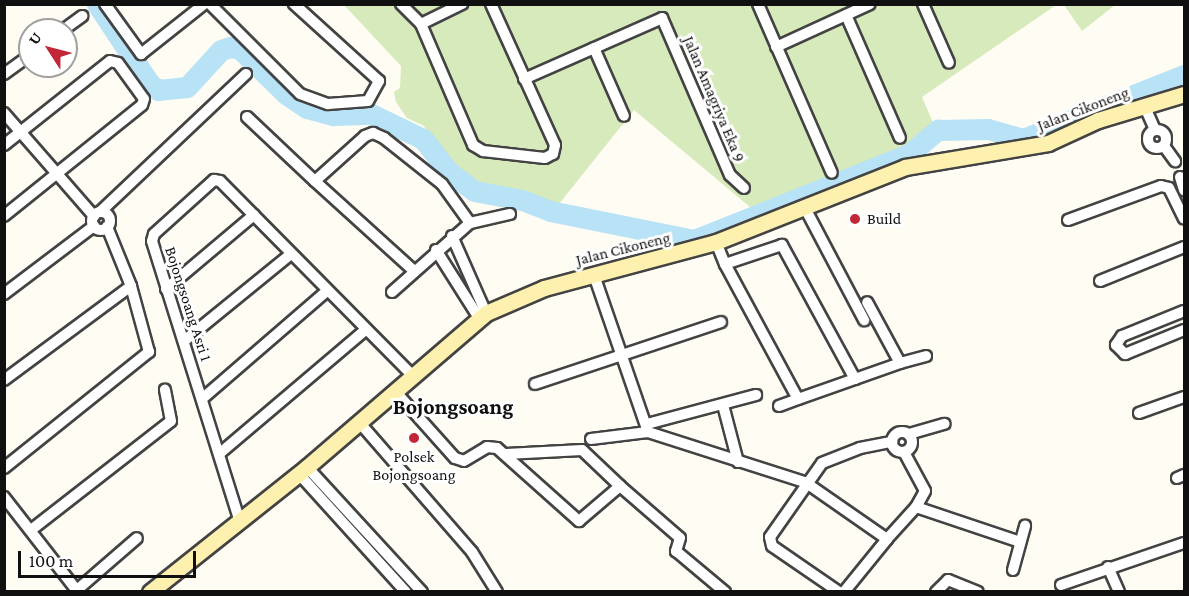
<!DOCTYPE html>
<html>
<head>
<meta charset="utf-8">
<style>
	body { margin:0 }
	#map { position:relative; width:1189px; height:596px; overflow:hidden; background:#fffcf3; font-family:"Crimson Pro",serif }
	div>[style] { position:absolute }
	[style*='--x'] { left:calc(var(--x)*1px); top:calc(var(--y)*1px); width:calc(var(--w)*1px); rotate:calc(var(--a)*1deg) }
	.green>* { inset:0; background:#d7eabc }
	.river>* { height:21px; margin:-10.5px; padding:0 10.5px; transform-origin:10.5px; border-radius:10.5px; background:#b8e2f6 }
	.roads { filter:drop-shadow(2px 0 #434343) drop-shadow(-2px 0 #434343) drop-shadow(0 2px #434343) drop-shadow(0 -2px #434343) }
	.street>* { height:10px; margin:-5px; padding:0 5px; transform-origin:5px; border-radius:5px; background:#fff }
	.street>.ring { margin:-5px; padding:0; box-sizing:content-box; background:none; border:10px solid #fff; border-radius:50% }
	.secondary>* { height:15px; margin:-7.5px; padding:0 7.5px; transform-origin:7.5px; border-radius:7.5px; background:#fef1af }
	.dots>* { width:16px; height:16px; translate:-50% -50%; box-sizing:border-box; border:3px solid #fff; border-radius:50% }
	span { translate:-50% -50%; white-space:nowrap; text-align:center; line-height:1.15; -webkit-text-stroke:6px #fff; paint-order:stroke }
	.street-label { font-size:16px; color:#101010 }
	.poi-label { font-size:16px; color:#101010 }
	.left { translate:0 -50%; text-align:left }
	.district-label { font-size:22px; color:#101010; font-weight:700 }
	.frame { position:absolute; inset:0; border:6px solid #101010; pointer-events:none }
	.north { position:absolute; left:18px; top:18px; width:60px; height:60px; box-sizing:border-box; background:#fff; border:2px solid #9f9f9f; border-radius:50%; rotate:306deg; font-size:16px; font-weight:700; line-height:24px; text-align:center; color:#101010 }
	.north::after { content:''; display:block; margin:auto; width:21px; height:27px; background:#c22737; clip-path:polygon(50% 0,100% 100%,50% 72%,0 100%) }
	.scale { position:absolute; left:18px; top:551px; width:178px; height:27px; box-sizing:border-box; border:3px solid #101010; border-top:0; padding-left:8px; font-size:18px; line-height:21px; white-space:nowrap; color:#101010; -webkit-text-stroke:4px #fff; paint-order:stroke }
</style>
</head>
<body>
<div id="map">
	<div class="green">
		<i style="clip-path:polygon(344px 5px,1056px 5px,922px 97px,934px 125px,917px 146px,756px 212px,634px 110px,555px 209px,528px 195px,466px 187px,440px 155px,424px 126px,407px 118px,396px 102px,394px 92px,400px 88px,401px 66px)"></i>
		<i style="clip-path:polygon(1064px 5px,1115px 5px,1082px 31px)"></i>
	</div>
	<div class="river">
		<i style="--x:97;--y:4;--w:96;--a:56.5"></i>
		<i style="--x:150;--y:84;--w:10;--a:37"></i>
		<i style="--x:158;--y:90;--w:29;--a:-6"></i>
		<i style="--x:187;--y:87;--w:50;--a:-47.4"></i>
		<i style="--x:221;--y:50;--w:9;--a:-18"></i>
		<i style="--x:230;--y:47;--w:10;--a:11"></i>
		<i style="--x:240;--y:49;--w:64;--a:44.4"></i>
		<i style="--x:286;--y:94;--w:25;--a:34"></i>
		<i style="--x:307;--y:108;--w:28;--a:15"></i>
		<i style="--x:334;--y:115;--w:37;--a:-2"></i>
		<i style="--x:371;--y:114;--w:58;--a:25.7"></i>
		<i style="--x:423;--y:139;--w:42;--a:51.8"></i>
		<i style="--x:449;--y:172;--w:31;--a:37"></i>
		<i style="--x:474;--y:191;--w:49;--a:10.6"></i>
		<i style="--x:522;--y:200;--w:30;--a:21"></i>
		<i style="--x:550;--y:211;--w:147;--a:11.4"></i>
		<i style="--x:694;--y:240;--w:232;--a:-21.8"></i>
		<i style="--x:909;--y:154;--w:38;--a:-40"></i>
		<i style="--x:938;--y:130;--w:50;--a:-1.1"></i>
		<i style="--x:988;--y:129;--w:36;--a:16"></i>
		<i style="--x:1023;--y:139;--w:173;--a:-21.7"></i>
	</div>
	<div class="roads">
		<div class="street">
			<i style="--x:105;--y:4;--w:62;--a:54.2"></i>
			<i style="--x:141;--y:54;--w:80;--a:-38.4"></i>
			<i style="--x:210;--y:4;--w:127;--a:45"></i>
			<i style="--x:300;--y:94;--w:30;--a:20"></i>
			<i style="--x:328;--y:104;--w:40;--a:-4.3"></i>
			<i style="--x:368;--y:101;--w:23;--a:-61"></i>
			<i style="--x:379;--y:81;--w:115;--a:-137.8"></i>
			<i style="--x:401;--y:4;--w:28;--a:45"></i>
			<i style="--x:421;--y:24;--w:132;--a:66.7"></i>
			<i style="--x:473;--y:145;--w:12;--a:31"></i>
			<i style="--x:483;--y:151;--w:62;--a:6.4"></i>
			<i style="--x:545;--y:158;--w:9;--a:-27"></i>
			<i style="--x:553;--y:154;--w:9;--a:-77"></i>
			<i style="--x:555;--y:145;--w:155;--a:-114.4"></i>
			<i style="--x:758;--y:4;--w:184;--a:66.4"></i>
			<i style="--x:923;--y:4;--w:64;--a:66.2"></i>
			<i style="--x:846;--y:15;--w:134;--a:66.3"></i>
			<i style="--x:421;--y:24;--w:46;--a:-26"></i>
			<i style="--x:63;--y:30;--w:24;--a:-36"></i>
			<i style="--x:776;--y:47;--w:103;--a:-24.6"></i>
			<i style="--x:594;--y:48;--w:74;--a:66.2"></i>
			<i style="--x:4;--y:74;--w:32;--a:-36"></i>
			<i style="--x:524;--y:79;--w:151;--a:-23.8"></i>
			<i style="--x:662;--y:18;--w:171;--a:66.6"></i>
			<i style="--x:730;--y:175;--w:19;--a:43"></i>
			<i style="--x:1144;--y:105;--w:27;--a:66"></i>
			<i style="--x:4;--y:113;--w:137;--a:48.9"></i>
			<i style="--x:247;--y:117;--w:93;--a:43.3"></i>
			<i class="ring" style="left:1148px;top:130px;width:8px;height:8px"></i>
			<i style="--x:4;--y:145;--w:135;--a:-38.4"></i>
			<i style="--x:110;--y:61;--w:8;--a:14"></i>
			<i style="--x:118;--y:63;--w:44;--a:54.2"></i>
			<i style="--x:144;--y:99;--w:6;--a:108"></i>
			<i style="--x:142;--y:105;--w:177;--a:141.2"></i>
			<i style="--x:1164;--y:146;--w:19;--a:54"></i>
			<i style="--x:1180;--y:177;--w:14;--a:73"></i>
			<i style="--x:805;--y:208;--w:127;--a:62.2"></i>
			<i style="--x:100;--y:212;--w:201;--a:-43.4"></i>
			<i class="ring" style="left:92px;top:212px;width:8px;height:8px"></i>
			<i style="--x:1068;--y:220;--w:99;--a:-20.1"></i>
			<i style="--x:1161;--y:186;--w:8;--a:14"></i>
			<i style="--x:1169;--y:188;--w:34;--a:64"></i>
			<i style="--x:452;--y:236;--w:84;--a:66.2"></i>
			<i style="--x:716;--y:242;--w:24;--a:68"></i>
			<i style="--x:436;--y:250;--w:80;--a:57.7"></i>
			<i style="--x:413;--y:270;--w:132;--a:-137.8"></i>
			<i style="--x:315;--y:181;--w:67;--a:-42"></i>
			<i style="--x:365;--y:136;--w:9;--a:-21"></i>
			<i style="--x:373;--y:133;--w:12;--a:24"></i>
			<i style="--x:384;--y:138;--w:74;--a:38.4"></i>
			<i style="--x:442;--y:184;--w:48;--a:54.3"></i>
			<i style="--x:594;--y:275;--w:166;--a:71"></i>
			<i style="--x:1100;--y:281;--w:91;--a:-22"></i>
			<i style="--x:166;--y:289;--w:115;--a:-40.1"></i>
			<i style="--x:392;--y:292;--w:104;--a:-41.5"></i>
			<i style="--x:470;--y:223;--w:41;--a:-12.7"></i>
			<i style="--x:4;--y:294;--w:113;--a:-37.1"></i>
			<i style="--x:1184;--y:311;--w:67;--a:158"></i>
			<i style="--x:1122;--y:336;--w:11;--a:124"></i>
			<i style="--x:1116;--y:345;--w:13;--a:45"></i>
			<i style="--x:1125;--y:354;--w:64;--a:-22.1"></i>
			<i style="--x:184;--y:341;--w:138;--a:-39.1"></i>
			<i style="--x:900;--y:363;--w:27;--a:-15"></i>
			<i style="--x:855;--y:379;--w:153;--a:-118.6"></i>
			<i style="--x:782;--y:245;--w:60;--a:161.6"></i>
			<i style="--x:725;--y:264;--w:153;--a:61.6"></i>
			<i style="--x:798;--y:399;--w:108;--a:-19.4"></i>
			<i style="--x:900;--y:363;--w:69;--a:-118.4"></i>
			<i style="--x:4;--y:380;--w:158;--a:-36.5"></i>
			<i style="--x:535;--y:384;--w:196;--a:-18.4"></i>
			<i style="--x:395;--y:391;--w:90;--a:48.2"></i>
			<i style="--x:455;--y:458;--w:9;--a:18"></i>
			<i style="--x:464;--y:461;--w:27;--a:-31"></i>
			<i style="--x:487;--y:447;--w:10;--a:6"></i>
			<i style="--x:497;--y:448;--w:110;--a:41.7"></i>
			<i style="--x:579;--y:521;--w:54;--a:-40.5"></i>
			<i style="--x:620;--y:486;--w:52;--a:-136.5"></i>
			<i style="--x:582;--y:450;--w:76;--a:177"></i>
			<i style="--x:203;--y:398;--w:164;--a:-40.8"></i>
			<i style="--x:723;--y:405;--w:59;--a:75.3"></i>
			<i style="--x:779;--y:406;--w:20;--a:-20"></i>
			<i style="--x:1139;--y:413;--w:48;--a:-19.6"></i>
			<i style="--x:359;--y:422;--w:172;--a:49"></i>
			<i style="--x:472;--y:552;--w:47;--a:58"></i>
			<i style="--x:647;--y:424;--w:113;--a:-14.9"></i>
			<i class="ring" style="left:892px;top:432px;width:10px;height:10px"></i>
			<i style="--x:909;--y:434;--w:37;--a:-16"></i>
			<i style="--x:591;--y:439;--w:57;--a:-7"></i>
			<i style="--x:648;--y:432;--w:165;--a:17.7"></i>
			<i style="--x:805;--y:482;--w:100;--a:34.8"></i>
			<i style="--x:887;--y:539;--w:43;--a:-47.8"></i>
			<i style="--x:904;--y:452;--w:44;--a:61.7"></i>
			<i style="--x:925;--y:491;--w:18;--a:119"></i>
			<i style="--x:916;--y:507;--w:110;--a:18.6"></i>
			<i style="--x:219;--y:454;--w:192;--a:-40.3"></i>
			<i style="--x:307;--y:467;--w:170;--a:47.4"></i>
			<i style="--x:4;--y:468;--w:186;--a:-38.7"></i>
			<i style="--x:149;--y:352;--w:68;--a:-105.3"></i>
			<i style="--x:131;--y:286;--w:64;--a:-112.1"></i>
			<i style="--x:299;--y:474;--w:159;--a:47.8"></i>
			<i style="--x:1177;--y:478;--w:8;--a:-23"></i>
			<i style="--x:620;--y:486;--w:79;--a:40.9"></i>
			<i style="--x:680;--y:538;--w:14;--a:107"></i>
			<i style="--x:676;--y:551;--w:64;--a:39.9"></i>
			<i style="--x:4;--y:497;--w:120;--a:52.1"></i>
			<i style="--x:240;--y:522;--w:294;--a:-107.4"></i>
			<i style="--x:152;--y:241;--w:7;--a:-74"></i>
			<i style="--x:154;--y:234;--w:81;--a:-42"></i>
			<i style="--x:214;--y:180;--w:6;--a:9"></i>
			<i style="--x:220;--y:181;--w:274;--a:45.3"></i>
			<i style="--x:31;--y:530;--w:177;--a:-37.9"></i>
			<i style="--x:171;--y:421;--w:32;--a:-101"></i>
			<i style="--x:1108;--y:567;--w:27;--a:66"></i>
			<i style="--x:1013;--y:570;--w:46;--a:-74.7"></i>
			<i style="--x:1061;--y:585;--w:130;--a:-18.9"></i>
			<i style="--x:77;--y:590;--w:79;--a:-40.9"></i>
			<i style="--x:839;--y:592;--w:81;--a:-145.5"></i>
			<i style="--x:772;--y:546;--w:9;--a:-103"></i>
			<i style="--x:770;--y:537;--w:90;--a:-54.9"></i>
			<i style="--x:822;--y:463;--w:41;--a:-21.5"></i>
			<i style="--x:860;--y:448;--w:33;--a:-11"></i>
			<i style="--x:844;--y:592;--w:68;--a:-50.9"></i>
			<i style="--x:936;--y:592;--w:17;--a:-45"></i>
			<i style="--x:948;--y:580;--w:32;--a:22"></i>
		</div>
		<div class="secondary">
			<i style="--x:150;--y:592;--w:201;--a:-38.5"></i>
			<i style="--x:307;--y:467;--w:236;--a:-40.7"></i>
			<i style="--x:486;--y:313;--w:63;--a:-23.3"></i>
			<i style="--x:544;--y:288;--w:178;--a:-15"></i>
			<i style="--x:716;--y:242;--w:203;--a:-21.6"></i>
			<i style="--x:905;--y:167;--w:145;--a:-9.5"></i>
			<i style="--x:1048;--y:143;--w:55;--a:-24.7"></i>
			<i style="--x:1098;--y:120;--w:90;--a:-16.8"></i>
		</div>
	</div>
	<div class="dots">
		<i style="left:855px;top:219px;background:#c22737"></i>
		<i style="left:414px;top:438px;background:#c22737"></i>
	</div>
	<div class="street-label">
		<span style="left:714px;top:99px;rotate:67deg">Jalan Amagriya Eka 9</span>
		<span style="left:1083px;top:109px;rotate:-21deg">Jalan Cikoneng</span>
		<span style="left:623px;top:249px;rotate:-14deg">Jalan Cikoneng</span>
		<span style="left:188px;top:304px;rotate:72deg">Bojongsoang Asri 1</span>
	</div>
	<div class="poi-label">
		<span class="left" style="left:867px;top:219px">Build</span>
		<span style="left:414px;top:466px">Polsek<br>Bojongsoang</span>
	</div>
	<div class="district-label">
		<span style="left:453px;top:407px">Bojongsoang</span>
	</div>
	<div class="frame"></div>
	<div class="north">U</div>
	<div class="scale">100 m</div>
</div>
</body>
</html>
